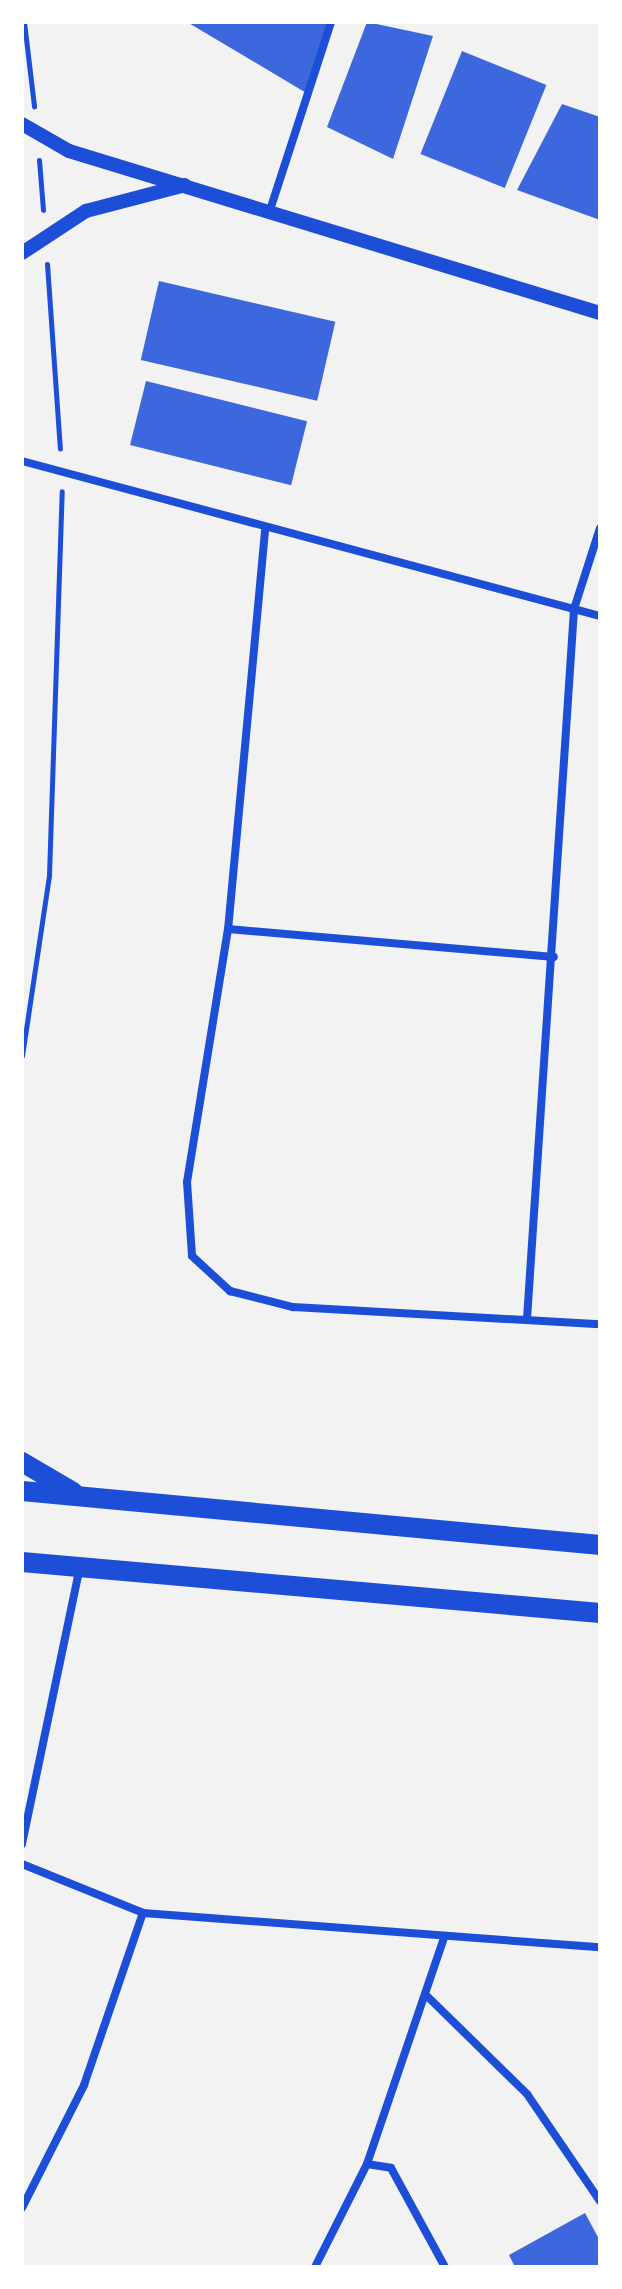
<!DOCTYPE html>
<html>
<head>
<meta charset="utf-8">
<style>
	body { margin:0 }
	#map { position:relative; width:622px; height:2289px; overflow:hidden; background:#f2f2f2; font-family:"Sofia Sans Condensed",sans-serif }
	div>[style] { position:absolute }
	[style*='--x'] { left:calc(var(--x)*1px); top:calc(var(--y)*1px); width:calc(var(--w)*1px); rotate:calc(var(--a)*1deg) }
	.building>* { inset:0; background:#3d67dc; transform-origin:0 0 }
	.path>* { height:5px; margin:-2.5px; padding:0 2.5px; transform-origin:2.5px; border-radius:2.5px; background:#1d4ed8 }
	.minor>* { height:8px; margin:-4px; padding:0 4px; transform-origin:4px; border-radius:4px; background:#1d4ed8 }
	.tertiary>* { height:14px; margin:-7px; padding:0 7px; transform-origin:7px; border-radius:7px; background:#1d4ed8 }
	.primary>* { height:20px; margin:-10px; padding:0 10px; transform-origin:10px; border-radius:10px; background:#1d4ed8 }
	span { translate:-50% -50%; white-space:nowrap; text-align:center; line-height:1.15; -webkit-text-stroke:6px #fff; paint-order:stroke }
	.frame { position:absolute; inset:0; border:24px solid #fff; pointer-events:none }
</style>
</head>
<body>
<div id="map">
	<div class="building">
		<i style="clip-path:polygon(187px 22px,331px 22px,308px 94px)"></i>
		<i style="clip-path:polygon(367px 22px,433px 36px,393px 159px,327px 127px)"></i>
		<i style="left:462px;top:51px;width:91px;height:111px;rotate:22deg"></i>
		<i style="clip-path:polygon(562px 104px,600px 117px,600px 220px,517px 190px)"></i>
		<i style="left:159px;top:281px;width:181px;height:81px;rotate:13deg"></i>
		<i style="left:146px;top:381px;width:166px;height:66px;rotate:14deg"></i>
		<i style="clip-path:polygon(585px 2213px,600px 2241px,600px 2267px,515px 2267px,509px 2255px)"></i>
	</div>
	<div class="path">
		<i style="--x:24;--y:22;--w:85;--a:83.2"></i>
		<i style="--x:39;--y:160;--w:50;--a:85.4"></i>
		<i style="--x:47;--y:264;--w:185;--a:86"></i>
		<i style="--x:22;--y:1056;--w:183;--a:-81.5"></i>
		<i style="--x:49;--y:875;--w:384;--a:-88.1"></i>
	</div>
	<div class="minor">
		<i style="--x:270;--y:210;--w:198;--a:-72"></i>
		<i style="--x:22;--y:461;--w:598;--a:15.01"></i>
		<i style="--x:265;--y:531;--w:400;--a:95.3"></i>
		<i style="--x:228;--y:929;--w:256;--a:99.2"></i>
		<i style="--x:187;--y:1182;--w:74;--a:86.1"></i>
		<i style="--x:192;--y:1256;--w:52;--a:42.6"></i>
		<i style="--x:230;--y:1291;--w:65;--a:14.3"></i>
		<i style="--x:293;--y:1307;--w:307;--a:3.2"></i>
		<i style="--x:228;--y:929;--w:327;--a:4.9"></i>
		<i style="--x:527;--y:1319;--w:712;--a:-86.21"></i>
		<i style="--x:574;--y:609;--w:85;--a:-72.2"></i>
		<i style="--x:22;--y:1844;--w:283;--a:-78.2"></i>
		<i style="--x:22;--y:1864;--w:131;--a:22"></i>
		<i style="--x:143;--y:1913;--w:458;--a:4.3"></i>
		<i style="--x:428;--y:1997;--w:139;--a:44.4"></i>
		<i style="--x:527;--y:2094;--w:130;--a:55.7"></i>
		<i style="--x:367;--y:2164;--w:24;--a:9"></i>
		<i style="--x:391;--y:2168;--w:113;--a:61.4"></i>
		<i style="--x:22;--y:2208;--w:138;--a:-63.2"></i>
		<i style="--x:84;--y:2085;--w:182;--a:-71.1"></i>
		<i style="--x:315;--y:2267;--w:115;--a:-63.2"></i>
		<i style="--x:367;--y:2164;--w:239;--a:-71.2"></i>
	</div>
	<div class="tertiary">
		<i style="--x:22;--y:124;--w:54;--a:29.9"></i>
		<i style="--x:69;--y:151;--w:555;--a:16.97"></i>
		<i style="--x:22;--y:253;--w:77;--a:-33.3"></i>
		<i style="--x:86;--y:211;--w:102;--a:-14.7"></i>
	</div>
	<div class="primary">
		<i style="--x:22;--y:1462;--w:59;--a:30.5"></i>
		<i style="--x:22;--y:1491;--w:581;--a:5.34"></i>
		<i style="--x:22;--y:1562;--w:580;--a:5.04"></i>
	</div>
	<div class="frame"></div>
</div>
</body>
</html>
